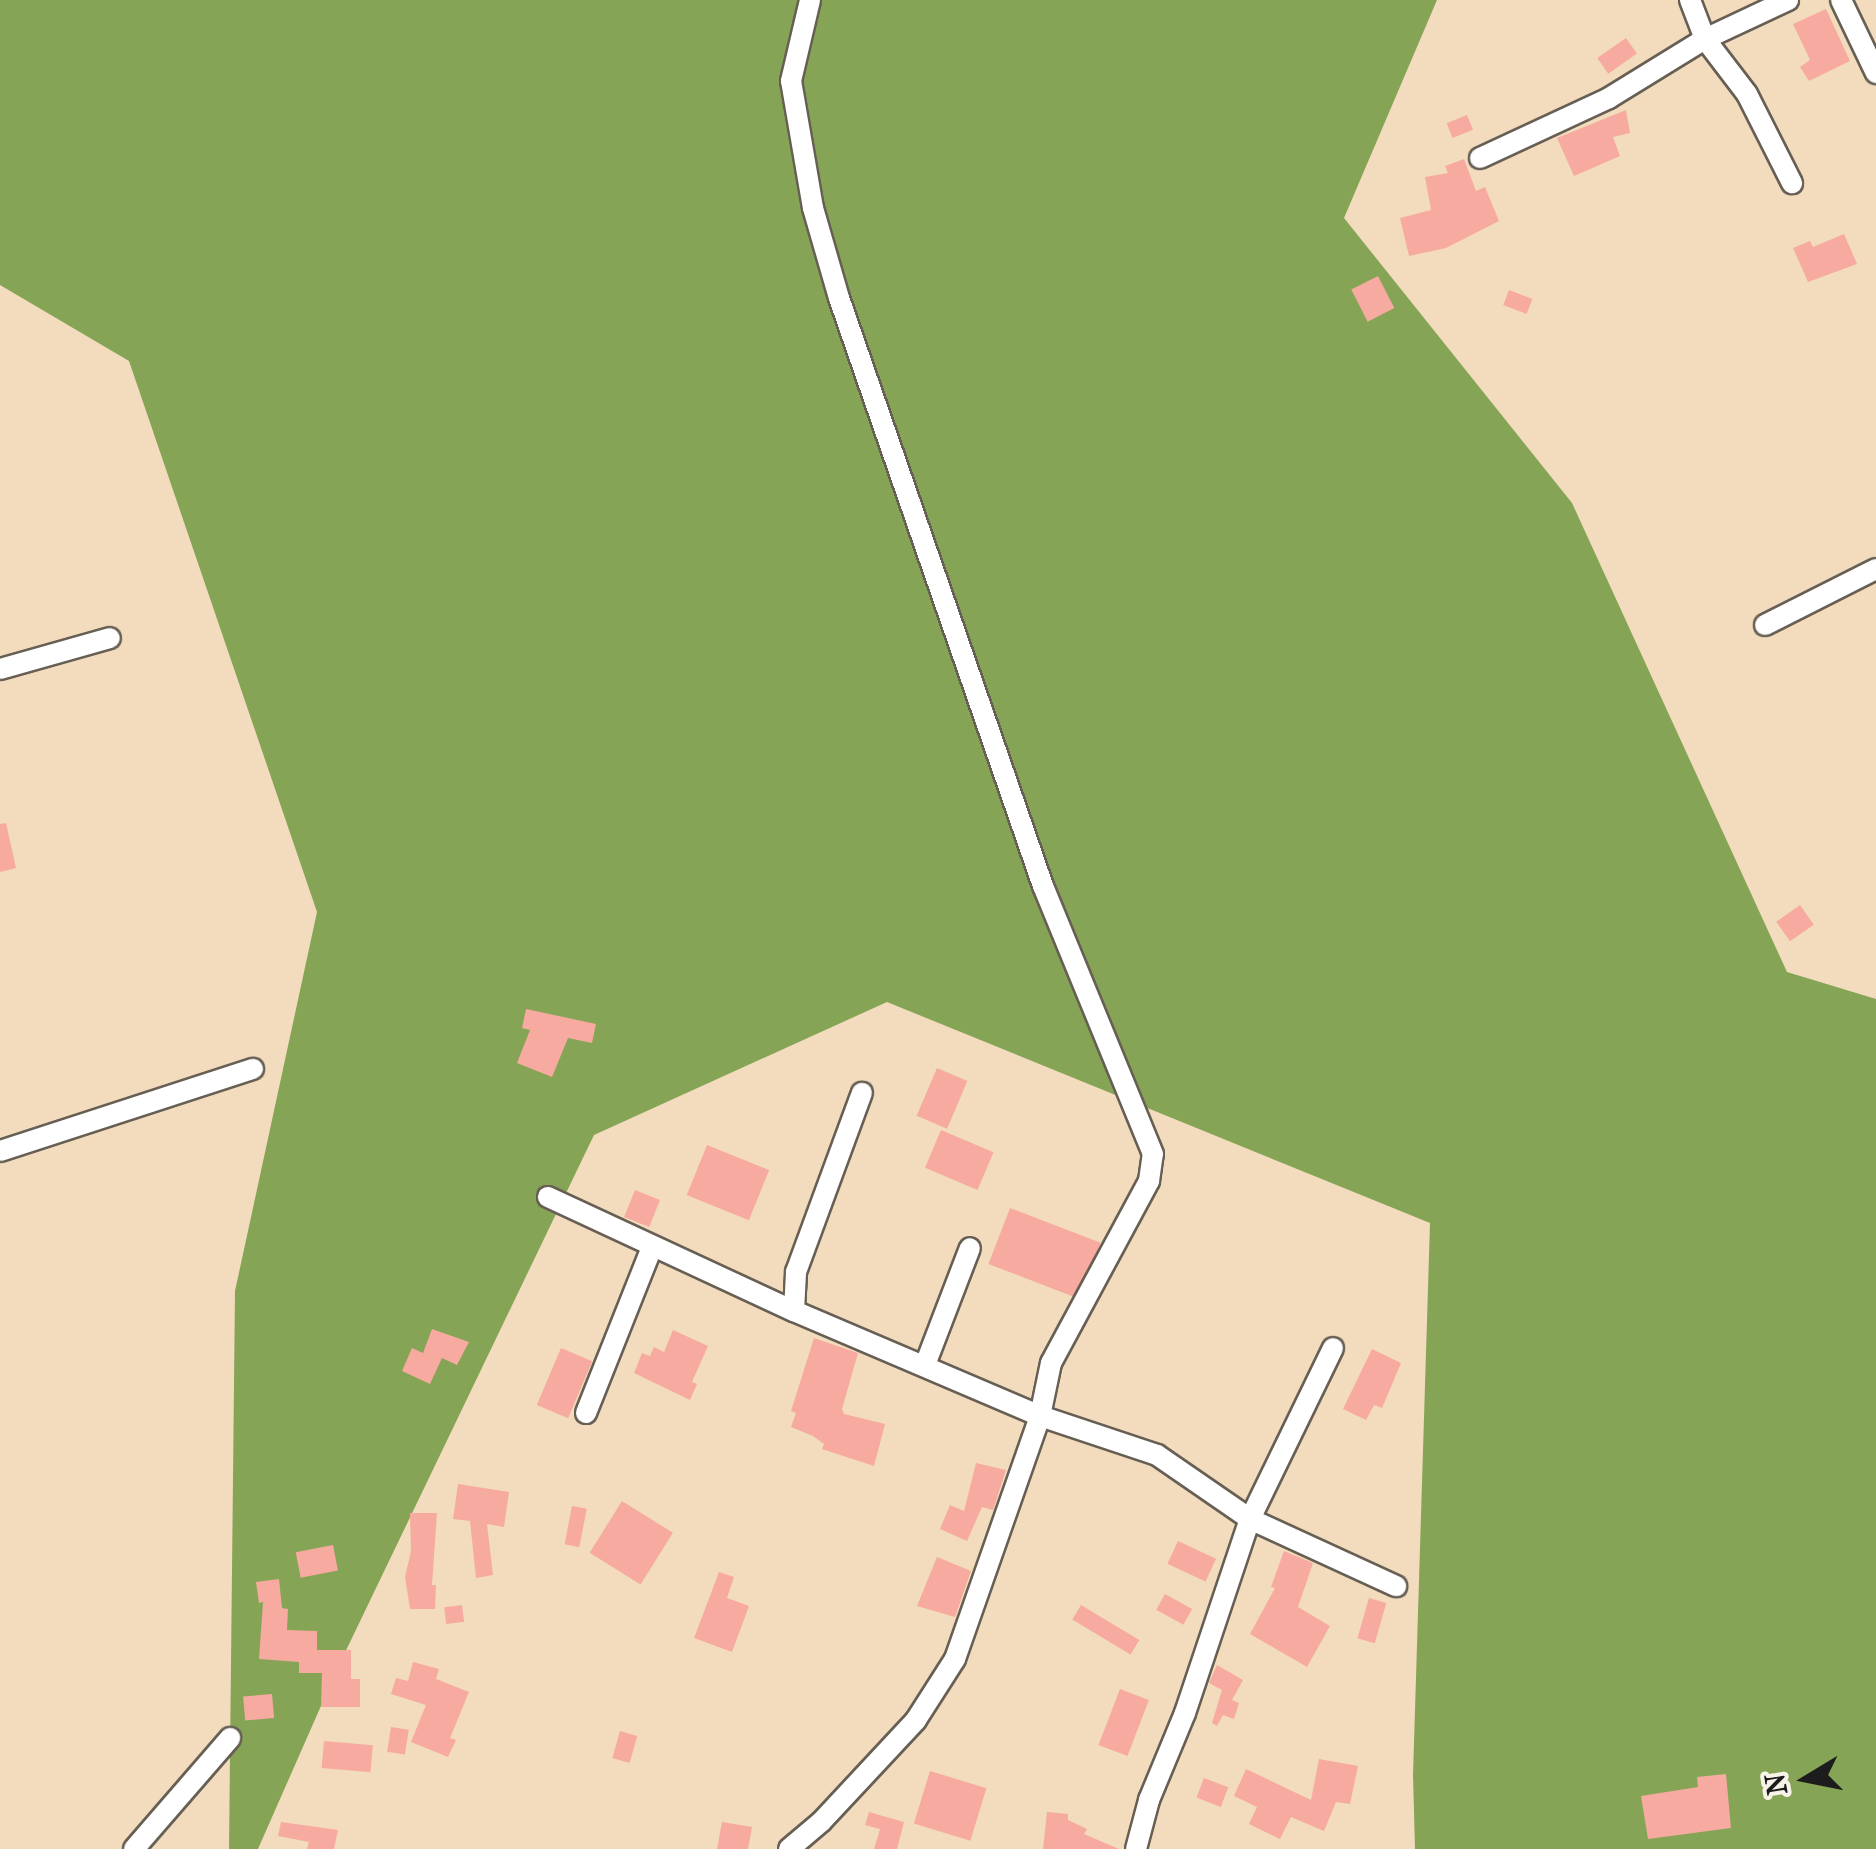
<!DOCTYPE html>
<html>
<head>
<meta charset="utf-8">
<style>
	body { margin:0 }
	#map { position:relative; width:1876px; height:1849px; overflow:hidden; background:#f2dcbd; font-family:"IM FELL French Canon",serif }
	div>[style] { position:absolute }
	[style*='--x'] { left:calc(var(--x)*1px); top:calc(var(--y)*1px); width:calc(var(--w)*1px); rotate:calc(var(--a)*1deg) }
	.forest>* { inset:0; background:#86a456 }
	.building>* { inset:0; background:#f7aa9f; transform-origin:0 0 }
	.roads { filter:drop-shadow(2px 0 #675f54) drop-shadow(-2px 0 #675f54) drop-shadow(0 2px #675f54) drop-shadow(0 -2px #675f54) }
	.street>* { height:20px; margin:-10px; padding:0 10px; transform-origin:10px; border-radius:10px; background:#fff }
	span { translate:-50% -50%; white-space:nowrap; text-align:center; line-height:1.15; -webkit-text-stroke:10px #f7f3e8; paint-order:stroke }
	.north { position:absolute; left:1756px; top:1729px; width:100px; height:100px; -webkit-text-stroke:8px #f7f3e8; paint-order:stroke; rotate:260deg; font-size:28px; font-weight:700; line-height:40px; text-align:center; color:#1c1c1c }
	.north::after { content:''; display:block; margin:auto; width:35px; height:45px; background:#1c1c1c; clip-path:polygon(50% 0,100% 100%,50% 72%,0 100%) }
</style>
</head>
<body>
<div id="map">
	<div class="forest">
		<i style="clip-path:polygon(0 0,1437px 0,1344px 218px,1572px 503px,1787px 972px,1876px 999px,1876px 1849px,1415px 1849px,1413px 1775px,1430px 1223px,887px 1002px,594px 1135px,339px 1665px,258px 1849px,229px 1849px,235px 1291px,317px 912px,129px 361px,0 285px)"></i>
	</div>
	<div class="building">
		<i style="clip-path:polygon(1826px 9px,1850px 61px,1809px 81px,1800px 67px,1810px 60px,1793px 24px)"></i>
		<i style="left:1626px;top:38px;width:19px;height:35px;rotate:55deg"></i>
		<i style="clip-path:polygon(1626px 110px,1630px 133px,1613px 137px,1620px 156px,1574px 176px,1557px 138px)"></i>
		<i style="left:1467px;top:115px;width:16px;height:22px;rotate:68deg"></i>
		<i style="clip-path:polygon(1464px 159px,1476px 191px,1485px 187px,1499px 221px,1446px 248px,1409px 256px,1400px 218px,1431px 210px,1425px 177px,1448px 173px,1445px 166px)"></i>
		<i style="clip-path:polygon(1844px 234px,1857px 264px,1808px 282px,1793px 248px,1810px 241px,1813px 247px)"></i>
		<i style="left:1378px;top:276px;width:36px;height:30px;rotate:63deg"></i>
		<i style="left:1509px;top:290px;width:25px;height:16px;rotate:21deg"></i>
		<i style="clip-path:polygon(6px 823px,16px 868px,0 872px,0 824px)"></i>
		<i style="left:1800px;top:905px;width:24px;height:29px;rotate:55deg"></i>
		<i style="clip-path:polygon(526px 1009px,596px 1024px,592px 1043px,568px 1038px,552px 1077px,517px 1063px,530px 1030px,522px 1028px)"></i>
		<i style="left:937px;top:1068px;width:33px;height:52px;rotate:23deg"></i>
		<i style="left:941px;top:1130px;width:57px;height:41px;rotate:23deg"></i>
		<i style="left:707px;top:1145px;width:67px;height:54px;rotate:22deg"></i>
		<i style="left:635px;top:1190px;width:27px;height:29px;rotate:22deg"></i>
		<i style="left:1010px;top:1208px;width:97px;height:60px;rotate:21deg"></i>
		<i style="clip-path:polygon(432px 1329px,469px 1342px,457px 1365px,442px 1358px,430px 1384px,402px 1371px,412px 1348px,423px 1353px)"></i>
		<i style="clip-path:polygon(673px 1330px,708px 1346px,692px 1382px,697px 1384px,690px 1400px,634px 1373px,642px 1353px,650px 1356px,654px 1347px,664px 1352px)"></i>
		<i style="clip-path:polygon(814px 1338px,858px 1353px,842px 1409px,844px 1414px,885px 1424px,874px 1466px,822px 1449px,824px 1444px,813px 1436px,791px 1427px,796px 1413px,791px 1411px)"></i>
		<i style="left:561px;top:1348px;width:34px;height:62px;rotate:23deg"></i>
		<i style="clip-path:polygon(1372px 1349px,1401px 1363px,1382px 1408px,1374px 1405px,1366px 1420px,1343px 1409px)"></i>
		<i style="clip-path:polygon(976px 1463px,1006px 1470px,993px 1510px,982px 1507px,967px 1541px,940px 1529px,950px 1505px,964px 1511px)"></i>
		<i style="clip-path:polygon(458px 1484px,509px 1492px,504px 1527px,487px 1524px,493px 1575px,476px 1578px,470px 1521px,453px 1519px)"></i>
		<i style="left:622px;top:1501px;width:60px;height:61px;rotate:32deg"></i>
		<i style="left:572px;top:1506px;width:15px;height:39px;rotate:11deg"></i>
		<i style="clip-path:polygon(410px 1513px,437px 1513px,432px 1585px,436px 1585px,435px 1609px,410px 1609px,405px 1577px,411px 1551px)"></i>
		<i style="left:1178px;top:1541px;width:42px;height:25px;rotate:25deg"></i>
		<i style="left:333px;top:1545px;width:26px;height:38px;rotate:79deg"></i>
		<i style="clip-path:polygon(1284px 1551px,1313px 1563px,1298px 1607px,1330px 1626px,1307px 1667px,1250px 1634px,1275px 1588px,1271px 1587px)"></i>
		<i style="clip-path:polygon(937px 1557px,971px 1571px,955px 1617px,917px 1606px)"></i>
		<i style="clip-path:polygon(719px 1572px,734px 1577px,727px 1598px,749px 1606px,732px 1652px,694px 1638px)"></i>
		<i style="clip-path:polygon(279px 1579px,282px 1608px,288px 1609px,287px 1630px,317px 1631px,317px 1650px,351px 1650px,351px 1679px,360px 1679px,360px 1707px,321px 1707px,322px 1673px,299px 1673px,299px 1662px,259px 1659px,263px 1602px,259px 1603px,256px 1582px)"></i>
		<i style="left:1165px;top:1594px;width:31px;height:18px;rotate:29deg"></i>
		<i style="left:1369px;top:1598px;width:18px;height:42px;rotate:16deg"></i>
		<i style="left:462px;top:1605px;width:17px;height:18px;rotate:83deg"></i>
		<i style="left:1081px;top:1605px;width:68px;height:17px;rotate:31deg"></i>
		<i style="clip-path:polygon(413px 1662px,439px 1669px,436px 1679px,469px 1692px,450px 1738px,456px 1740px,448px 1757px,411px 1742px,426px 1705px,391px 1694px,396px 1678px,408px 1681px)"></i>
		<i style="clip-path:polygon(1217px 1665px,1243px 1680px,1232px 1700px,1239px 1703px,1234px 1719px,1223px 1715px,1217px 1726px,1212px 1723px,1222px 1690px,1209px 1683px)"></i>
		<i style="left:1120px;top:1689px;width:31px;height:60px;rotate:21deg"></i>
		<i style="left:272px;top:1694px;width:24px;height:29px;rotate:85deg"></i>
		<i style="left:391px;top:1727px;width:18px;height:25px;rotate:9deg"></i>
		<i style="left:620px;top:1731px;width:18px;height:28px;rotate:16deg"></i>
		<i style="left:324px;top:1741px;width:49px;height:27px;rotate:5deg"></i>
		<i style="clip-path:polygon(1319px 1759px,1358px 1766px,1350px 1804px,1336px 1802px,1324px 1831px,1291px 1817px,1280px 1839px,1249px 1824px,1257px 1807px,1234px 1796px,1246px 1769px,1311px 1800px)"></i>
		<i style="left:930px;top:1771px;width:59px;height:55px;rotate:17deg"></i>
		<i style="clip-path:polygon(1726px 1774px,1731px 1828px,1648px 1839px,1641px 1796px,1698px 1787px,1697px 1777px)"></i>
		<i style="left:1204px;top:1778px;width:26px;height:21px;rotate:21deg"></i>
		<i style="clip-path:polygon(869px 1812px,904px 1822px,897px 1849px,874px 1849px,880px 1829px,865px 1825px)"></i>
		<i style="clip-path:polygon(1047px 1812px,1068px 1814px,1068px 1820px,1087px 1829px,1084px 1834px,1119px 1849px,1043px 1849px)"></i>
		<i style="clip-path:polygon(281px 1822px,338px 1830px,334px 1849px,307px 1849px,309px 1842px,278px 1836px)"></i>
		<i style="clip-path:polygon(722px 1822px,752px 1827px,748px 1849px,717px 1849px)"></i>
	</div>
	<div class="roads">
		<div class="street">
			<i style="--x:1690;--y:0;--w:42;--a:69"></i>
			<i style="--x:1705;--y:39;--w:69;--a:52.6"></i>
			<i style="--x:1747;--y:94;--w:100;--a:63.2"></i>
			<i style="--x:1841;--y:0;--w:81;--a:64.4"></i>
			<i style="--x:1480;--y:158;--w:142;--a:-24.9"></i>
			<i style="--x:1609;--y:98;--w:113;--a:-31.6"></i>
			<i style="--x:1705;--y:39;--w:92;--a:-25.2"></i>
			<i style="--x:1765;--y:625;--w:124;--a:-26.8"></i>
			<i style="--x:0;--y:669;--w:114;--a:-15.7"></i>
			<i style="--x:0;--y:1151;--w:266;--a:-18"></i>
			<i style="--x:548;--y:1197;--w:271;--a:24.9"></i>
			<i style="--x:794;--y:1311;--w:267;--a:23.1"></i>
			<i style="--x:1040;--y:1416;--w:123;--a:18.4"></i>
			<i style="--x:1157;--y:1455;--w:113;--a:34.5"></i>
			<i style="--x:1250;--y:1519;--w:161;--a:24.7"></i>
			<i style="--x:794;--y:1311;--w:39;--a:-87"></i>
			<i style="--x:796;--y:1272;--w:191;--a:-69.8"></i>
			<i style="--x:925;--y:1365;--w:125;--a:-69"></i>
			<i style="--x:586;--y:1413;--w:179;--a:-68.3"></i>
			<i style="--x:134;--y:1849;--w:147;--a:-49.1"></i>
			<i style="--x:789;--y:1849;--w:42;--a:-40.2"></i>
			<i style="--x:821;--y:1822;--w:139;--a:-47"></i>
			<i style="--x:916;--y:1720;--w:72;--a:-57.4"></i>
			<i style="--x:955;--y:1659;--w:257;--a:-70.7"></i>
			<i style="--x:1040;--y:1416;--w:54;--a:-78.3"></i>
			<i style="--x:1051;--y:1363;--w:207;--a:-61.7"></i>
			<i style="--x:1149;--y:1181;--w:27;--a:-82"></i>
			<i style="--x:1153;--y:1154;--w:290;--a:-112.3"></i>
			<i style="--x:1043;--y:886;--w:622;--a:-109.13"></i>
			<i style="--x:839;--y:298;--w:94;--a:-106.1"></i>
			<i style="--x:813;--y:208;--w:129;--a:-99.8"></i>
			<i style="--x:791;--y:81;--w:83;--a:-76.8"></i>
			<i style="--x:1136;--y:1849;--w:51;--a:-75.1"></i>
			<i style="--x:1149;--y:1800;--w:94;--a:-67.5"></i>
			<i style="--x:1185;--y:1713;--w:205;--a:-71.5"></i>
			<i style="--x:1250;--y:1519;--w:190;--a:-64.1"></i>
		</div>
	</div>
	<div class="north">N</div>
</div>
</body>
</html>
